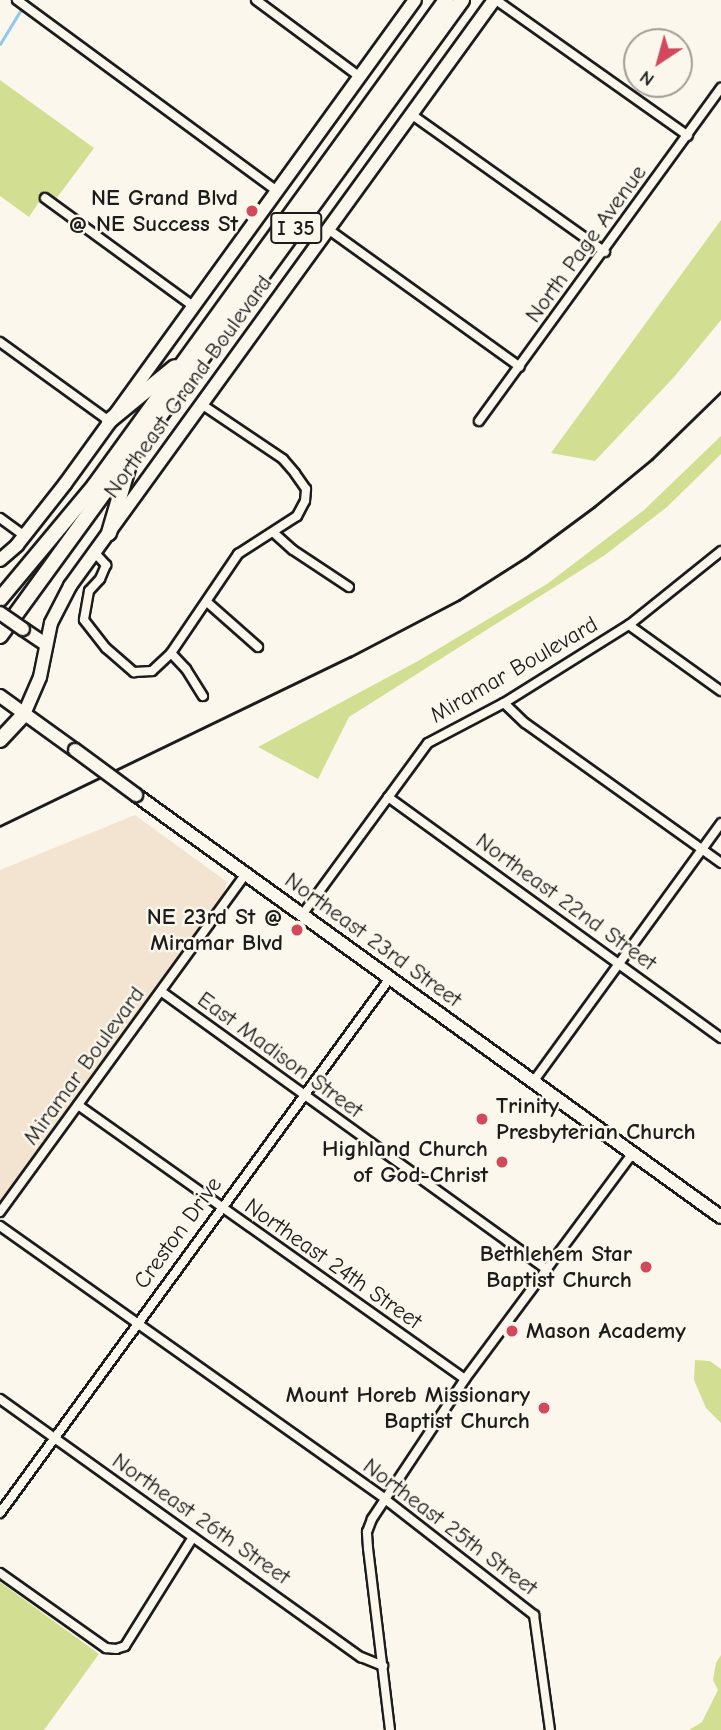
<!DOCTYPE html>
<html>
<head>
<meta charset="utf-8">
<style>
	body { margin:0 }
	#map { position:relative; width:721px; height:1730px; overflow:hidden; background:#fbf7ec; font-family:"Comic Neue",sans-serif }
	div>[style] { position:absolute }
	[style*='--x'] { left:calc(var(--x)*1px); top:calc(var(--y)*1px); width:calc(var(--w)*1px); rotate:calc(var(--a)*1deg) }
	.built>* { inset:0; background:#f3e4d1 }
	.green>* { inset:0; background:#d2df92 }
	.stream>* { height:2.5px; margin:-1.25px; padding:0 1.25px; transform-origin:1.25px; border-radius:1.25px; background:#91c8f0 }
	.roads { filter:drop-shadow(2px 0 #1c1c1c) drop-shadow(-2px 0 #1c1c1c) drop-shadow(0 2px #1c1c1c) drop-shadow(0 -2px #1c1c1c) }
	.minor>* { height:8px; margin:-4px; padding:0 4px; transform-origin:4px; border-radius:4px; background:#fbf7ec }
	.secondary>* { height:12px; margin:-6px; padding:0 6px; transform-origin:6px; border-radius:6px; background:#fbf7ec }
	.primary>* { height:12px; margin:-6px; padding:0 6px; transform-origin:6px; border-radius:6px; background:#fbf7ec }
	.motorway>* { height:14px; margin:-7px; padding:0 7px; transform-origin:7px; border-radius:7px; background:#fbf7ec }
	.rail>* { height:2.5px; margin:-1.25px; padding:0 1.25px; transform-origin:1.25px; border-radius:1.25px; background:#1c1c1c }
	.bridges { filter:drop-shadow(2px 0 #1c1c1c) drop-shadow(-2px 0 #1c1c1c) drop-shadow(0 2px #1c1c1c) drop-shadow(0 -2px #1c1c1c) }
	.secondary-bridge>* { height:12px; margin:-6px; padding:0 6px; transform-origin:6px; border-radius:6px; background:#fbf7ec }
	.primary-bridge>* { height:12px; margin:-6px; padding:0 6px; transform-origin:6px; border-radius:6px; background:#fbf7ec }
	.dots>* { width:19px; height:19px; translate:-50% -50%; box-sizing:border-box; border:4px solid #fbf7ec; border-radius:50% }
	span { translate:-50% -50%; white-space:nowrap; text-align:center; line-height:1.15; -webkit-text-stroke:5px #fbf7ec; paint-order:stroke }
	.shield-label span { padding:2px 5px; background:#fbf7ec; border:2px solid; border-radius:5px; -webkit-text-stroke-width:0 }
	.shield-label { font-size:21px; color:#1c1c1c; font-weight:700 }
	.poi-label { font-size:23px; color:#1c1c1c; font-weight:700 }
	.right { translate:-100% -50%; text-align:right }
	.left { translate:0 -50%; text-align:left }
	.street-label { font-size:23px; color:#1c1c1c }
	.north { position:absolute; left:623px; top:28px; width:70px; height:70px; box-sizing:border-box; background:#fbf7ec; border:2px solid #a29f99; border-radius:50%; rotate:216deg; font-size:19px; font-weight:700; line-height:28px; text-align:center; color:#1c1c1c }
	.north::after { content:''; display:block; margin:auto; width:24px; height:32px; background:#d1495b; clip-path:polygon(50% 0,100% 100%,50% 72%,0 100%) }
</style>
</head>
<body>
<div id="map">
	<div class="built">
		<i style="clip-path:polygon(135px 815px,227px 882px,223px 896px,0 1202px,0 870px)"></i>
	</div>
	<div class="green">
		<i style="clip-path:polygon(0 80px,94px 148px,56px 199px,39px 202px,29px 217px,0 196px)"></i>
		<i style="clip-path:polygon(721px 220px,721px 320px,674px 377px,595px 461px,551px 453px)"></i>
		<i style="clip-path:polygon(721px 436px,721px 454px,667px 507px,605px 555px,349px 717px,318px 779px,258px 747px,418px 661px,547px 584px,644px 510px)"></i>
		<i style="clip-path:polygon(695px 1360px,710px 1361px,721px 1369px,721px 1423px,706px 1408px,694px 1380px)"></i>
		<i style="clip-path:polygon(0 1582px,99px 1654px,44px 1730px,0 1730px)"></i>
		<i style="clip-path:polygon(721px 1655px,721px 1730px,689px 1730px,702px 1722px,718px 1690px,713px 1680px,716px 1663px)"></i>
	</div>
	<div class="stream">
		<i style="--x:0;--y:44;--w:42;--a:-58.6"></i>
	</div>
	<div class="roads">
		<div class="minor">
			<i style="--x:17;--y:0;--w:323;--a:36.3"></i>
			<i style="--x:256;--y:0;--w:129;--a:36.5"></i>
			<i style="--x:496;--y:0;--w:235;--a:35.3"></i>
			<i style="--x:411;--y:114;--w:238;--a:35.4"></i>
			<i style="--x:45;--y:198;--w:183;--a:36.1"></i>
			<i style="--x:328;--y:229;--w:236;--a:35.7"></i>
			<i style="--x:0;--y:342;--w:135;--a:35.9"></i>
			<i style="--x:479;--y:421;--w:412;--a:-54"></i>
			<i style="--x:0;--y:518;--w:31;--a:36"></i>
			<i style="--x:274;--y:533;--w:25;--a:42"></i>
			<i style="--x:293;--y:550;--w:67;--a:33.5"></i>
			<i style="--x:94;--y:552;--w:18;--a:47"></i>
			<i style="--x:106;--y:565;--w:15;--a:113"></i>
			<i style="--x:100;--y:579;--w:16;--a:133"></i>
			<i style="--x:89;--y:591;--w:29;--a:100"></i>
			<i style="--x:84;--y:620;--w:36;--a:52"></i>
			<i style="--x:106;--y:648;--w:37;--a:41"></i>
			<i style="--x:134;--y:672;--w:18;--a:-3"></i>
			<i style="--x:152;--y:671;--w:26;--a:-43"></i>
			<i style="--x:171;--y:653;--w:120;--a:-55.9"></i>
			<i style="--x:238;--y:554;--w:70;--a:-32.8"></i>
			<i style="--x:297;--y:516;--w:17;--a:-62"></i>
			<i style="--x:305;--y:501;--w:12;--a:-85"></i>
			<i style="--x:306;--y:489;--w:19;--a:-125"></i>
			<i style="--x:295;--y:473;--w:18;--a:-131"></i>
			<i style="--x:283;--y:459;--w:99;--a:-146.1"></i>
			<i style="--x:207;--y:602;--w:68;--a:41.4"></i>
			<i style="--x:629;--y:625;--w:113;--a:35.7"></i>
			<i style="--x:171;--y:653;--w:22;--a:47"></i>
			<i style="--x:186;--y:669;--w:32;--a:58"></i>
			<i style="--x:504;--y:703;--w:29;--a:44"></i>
			<i style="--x:525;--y:723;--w:241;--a:35.5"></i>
			<i style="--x:388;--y:797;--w:411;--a:35.9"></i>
			<i style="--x:302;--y:915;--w:213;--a:-53.8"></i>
			<i style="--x:428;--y:743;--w:86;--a:-27.8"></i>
			<i style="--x:504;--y:703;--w:147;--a:-32"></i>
			<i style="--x:629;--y:625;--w:118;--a:-38.8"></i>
			<i style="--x:162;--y:992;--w:475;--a:35.8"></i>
			<i style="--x:533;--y:1082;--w:320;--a:-54"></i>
			<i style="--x:78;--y:1105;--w:474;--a:35.3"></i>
			<i style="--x:0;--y:1212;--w:418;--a:-54"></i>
			<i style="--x:0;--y:1226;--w:472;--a:35.3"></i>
			<i style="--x:385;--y:1499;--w:189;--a:37.9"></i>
			<i style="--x:534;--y:1615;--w:116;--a:82.1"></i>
			<i style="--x:0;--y:1399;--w:444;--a:35.6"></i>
			<i style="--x:361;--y:1657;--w:24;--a:22"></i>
			<i style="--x:0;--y:1513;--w:662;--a:-53.91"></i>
			<i style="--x:0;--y:1573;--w:130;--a:35.3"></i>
			<i style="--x:106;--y:1648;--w:10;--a:6"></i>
			<i style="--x:116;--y:1649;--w:9;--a:-18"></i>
			<i style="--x:125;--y:1646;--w:128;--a:-58"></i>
			<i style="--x:390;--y:1730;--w:183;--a:-96.9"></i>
			<i style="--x:368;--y:1548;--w:16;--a:-94"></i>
			<i style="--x:367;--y:1532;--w:14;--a:-69"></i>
			<i style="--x:372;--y:1519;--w:168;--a:-56.4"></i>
			<i style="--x:465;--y:1379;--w:282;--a:-53.4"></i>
		</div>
		<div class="secondary">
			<i style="--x:0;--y:560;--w:23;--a:-41"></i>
			<i style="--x:17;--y:545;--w:78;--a:-51.8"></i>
			<i style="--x:65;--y:484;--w:597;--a:-54.13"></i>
			<i style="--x:23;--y:629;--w:25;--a:34"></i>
			<i style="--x:24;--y:714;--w:40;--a:-66.6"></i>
			<i style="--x:40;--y:677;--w:55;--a:-78.5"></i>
			<i style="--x:51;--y:623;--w:42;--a:-62.8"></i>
			<i style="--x:70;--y:586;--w:723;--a:-54.11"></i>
		</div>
		<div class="primary">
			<i style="--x:0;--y:696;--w:92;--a:35.8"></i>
			<i style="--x:136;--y:795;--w:721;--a:35.81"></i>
		</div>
		<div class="motorway">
			<i style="--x:109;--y:421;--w:85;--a:-39.3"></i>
			<i style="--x:109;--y:533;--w:68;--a:-73.7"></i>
			<i style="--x:0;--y:599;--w:147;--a:-50.2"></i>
			<i style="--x:94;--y:486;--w:600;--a:-54.08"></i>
			<i style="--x:0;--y:636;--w:786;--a:-54"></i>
			<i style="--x:0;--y:740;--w:35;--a:-47"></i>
		</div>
	</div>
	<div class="rail">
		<i style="--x:0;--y:826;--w:389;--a:-25.8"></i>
		<i style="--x:350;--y:657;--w:123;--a:-27.6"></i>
		<i style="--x:459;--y:600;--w:78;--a:-32.5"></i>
		<i style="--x:525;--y:558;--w:86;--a:-36.5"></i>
		<i style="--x:594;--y:507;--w:75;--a:-39.6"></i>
		<i style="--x:652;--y:459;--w:96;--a:-44.2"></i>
	</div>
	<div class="bridges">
		<div class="secondary-bridge">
			<i style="--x:0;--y:613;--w:28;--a:35"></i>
		</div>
		<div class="primary-bridge">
			<i style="--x:75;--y:750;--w:76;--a:36.4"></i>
		</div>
	</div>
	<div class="dots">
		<i style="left:252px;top:211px;background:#d1495b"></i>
		<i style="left:297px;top:930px;background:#d1495b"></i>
		<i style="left:482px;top:1119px;background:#d1495b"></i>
		<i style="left:502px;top:1162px;background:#d1495b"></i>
		<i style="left:646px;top:1267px;background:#d1495b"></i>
		<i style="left:512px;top:1331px;background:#d1495b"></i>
		<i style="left:544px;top:1408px;background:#d1495b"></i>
	</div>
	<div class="shield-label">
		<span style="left:296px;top:228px">I 35</span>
	</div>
	<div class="poi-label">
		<span class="right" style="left:238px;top:211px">NE Grand Blvd<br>@ NE Success St</span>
		<span class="right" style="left:283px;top:930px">NE 23rd St @<br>Miramar Blvd</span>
		<span class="left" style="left:496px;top:1119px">Trinity<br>Presbyterian Church</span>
		<span class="right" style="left:488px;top:1162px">Highland Church<br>of God-Christ</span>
		<span class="right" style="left:632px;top:1267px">Bethlehem Star<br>Baptist Church</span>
		<span class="left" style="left:526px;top:1331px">Mason Academy</span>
		<span class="right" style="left:530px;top:1408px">Mount Horeb Missionary<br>Baptist Church</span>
	</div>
	<div class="street-label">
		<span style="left:586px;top:244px;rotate:-54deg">North Page Avenue</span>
		<span style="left:188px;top:387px;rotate:-54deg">Northeast Grand Boulevard</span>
		<span style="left:514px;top:670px;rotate:-30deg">Miramar Boulevard</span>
		<span style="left:566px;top:902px;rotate:36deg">Northeast 22nd Street</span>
		<span style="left:373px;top:940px;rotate:36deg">Northeast 23rd Street</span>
		<span style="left:280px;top:1055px;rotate:36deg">East Madison Street</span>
		<span style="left:84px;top:1066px;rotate:-54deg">Miramar Boulevard</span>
		<span style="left:178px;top:1233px;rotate:-54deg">Creston Drive</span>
		<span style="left:333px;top:1264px;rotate:35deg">Northeast 24th Street</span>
		<span style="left:201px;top:1519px;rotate:35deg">Northeast 26th Street</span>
		<span style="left:450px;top:1527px;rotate:37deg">Northeast 25th Street</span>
	</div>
	<div class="north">N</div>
</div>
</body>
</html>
